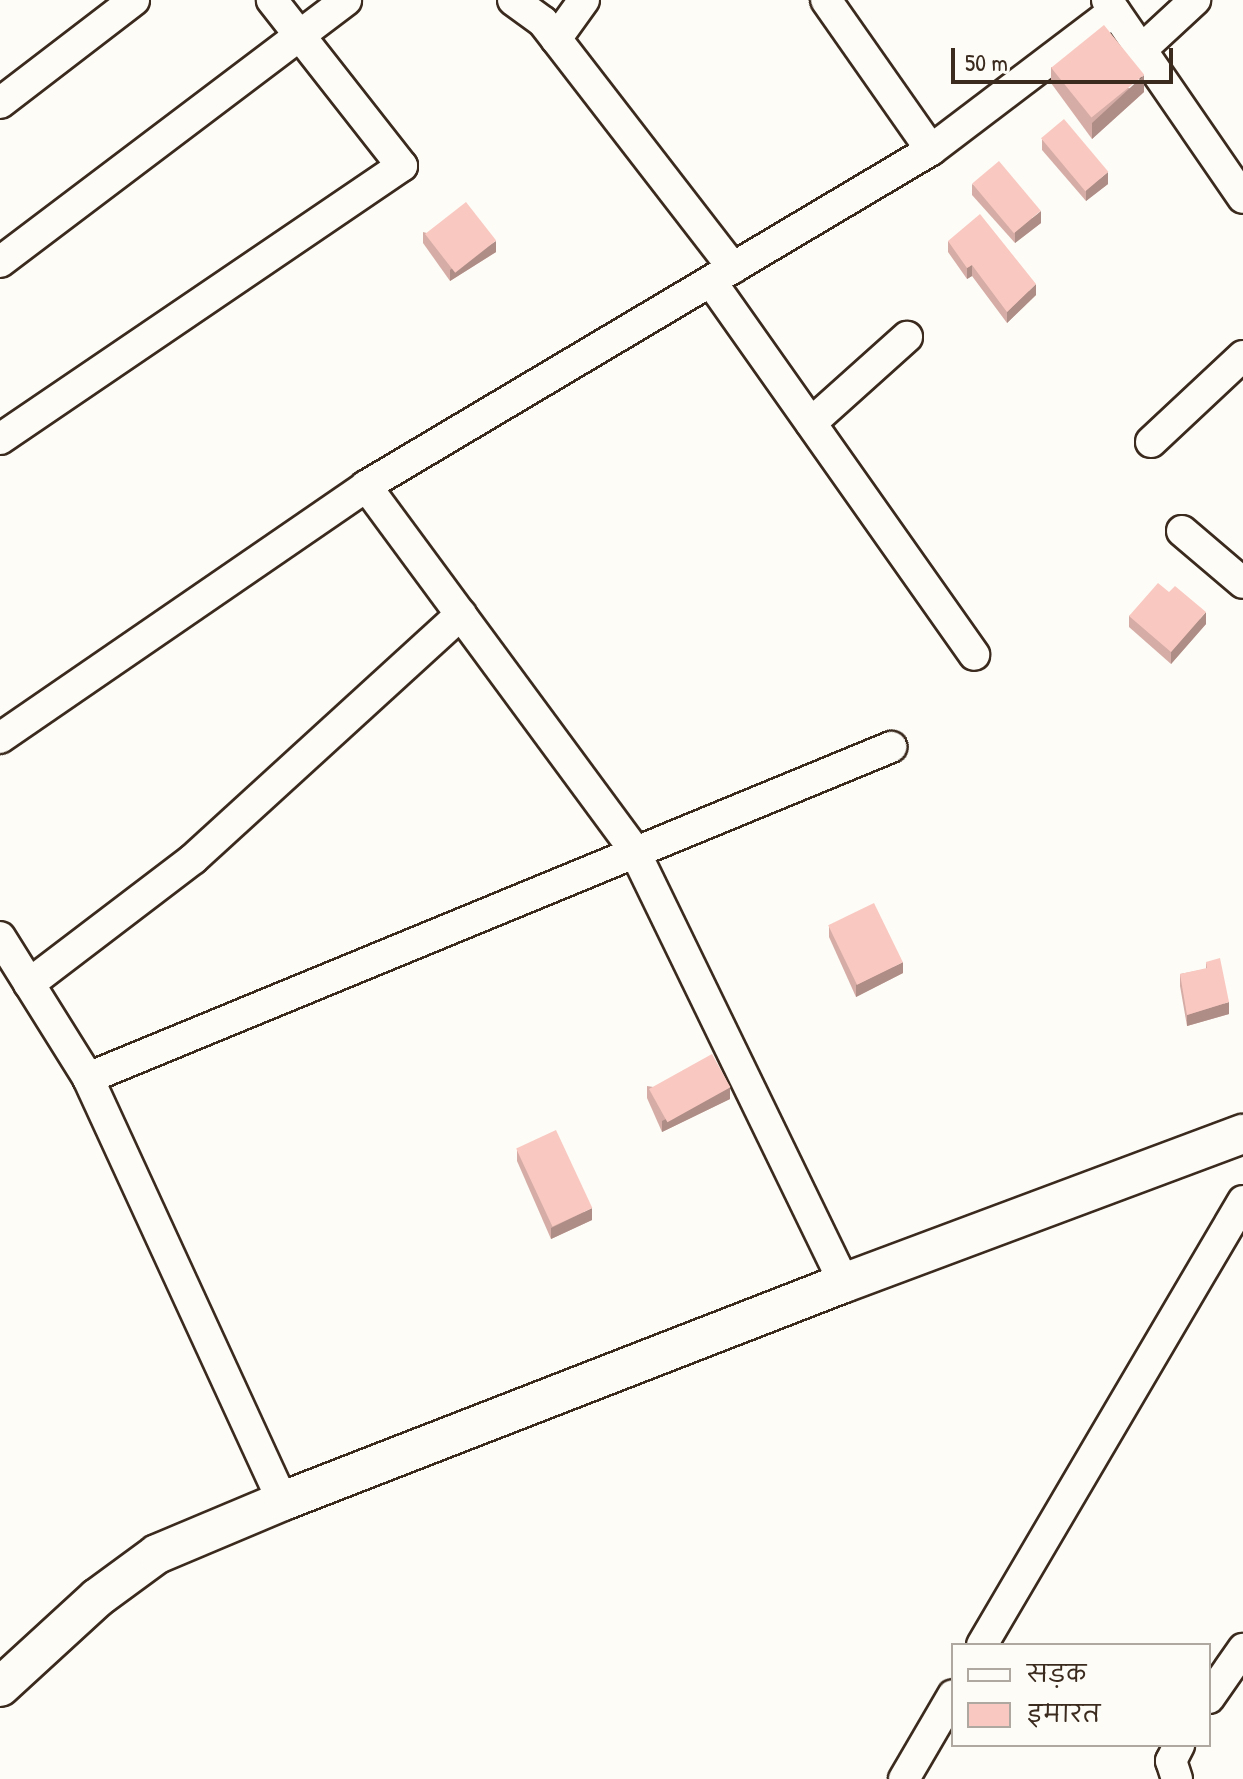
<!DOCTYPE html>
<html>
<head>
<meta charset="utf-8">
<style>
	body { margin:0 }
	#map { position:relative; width:1243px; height:1779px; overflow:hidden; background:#fdfcf7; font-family:"Patrick Hand","Playpen Sans Deva",sans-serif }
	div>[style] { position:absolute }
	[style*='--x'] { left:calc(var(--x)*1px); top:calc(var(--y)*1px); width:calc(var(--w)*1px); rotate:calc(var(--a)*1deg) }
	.roads { filter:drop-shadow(2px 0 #3b2a1e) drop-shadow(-2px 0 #3b2a1e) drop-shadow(0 2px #3b2a1e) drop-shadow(0 -2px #3b2a1e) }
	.minor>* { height:30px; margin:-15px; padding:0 15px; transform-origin:15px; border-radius:15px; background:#fdfcf7 }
	.tertiary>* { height:38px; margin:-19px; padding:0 19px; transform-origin:19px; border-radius:19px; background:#fdfcf7 }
	.wall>* { inset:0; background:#d6ada6 }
	.shaded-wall>* { inset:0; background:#ae8d87 }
	.building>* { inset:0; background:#f9c9c1; transform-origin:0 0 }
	span { translate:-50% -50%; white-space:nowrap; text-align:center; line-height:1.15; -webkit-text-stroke:7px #fdfcf7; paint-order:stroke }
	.legend { position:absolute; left:951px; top:1643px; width:260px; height:104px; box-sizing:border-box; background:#fdfcf7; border:2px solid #afa8a0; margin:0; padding:10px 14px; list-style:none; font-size:24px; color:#3b2a1e }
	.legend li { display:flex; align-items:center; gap:16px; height:40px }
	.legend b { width:40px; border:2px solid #afa8a0 }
	.scale { position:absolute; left:951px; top:48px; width:222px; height:36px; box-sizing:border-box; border:4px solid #3b2a1e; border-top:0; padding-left:10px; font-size:24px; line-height:28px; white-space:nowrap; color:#3b2a1e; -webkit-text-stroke:6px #fdfcf7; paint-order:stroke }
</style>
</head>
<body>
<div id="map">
	<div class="roads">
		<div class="minor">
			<i style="--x:513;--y:0;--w:37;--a:36"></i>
			<i style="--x:543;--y:22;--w:311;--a:52.3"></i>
			<i style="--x:826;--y:0;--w:183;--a:55"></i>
			<i style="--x:1107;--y:0;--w:240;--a:55.5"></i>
			<i style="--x:556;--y:39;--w:48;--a:-54.3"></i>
			<i style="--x:1141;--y:50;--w:74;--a:-42.8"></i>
			<i style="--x:0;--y:103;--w:169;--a:-37.5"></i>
			<i style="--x:0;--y:262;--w:434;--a:-37.1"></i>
			<i style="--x:712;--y:283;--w:455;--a:54.8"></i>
			<i style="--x:811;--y:423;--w:129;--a:-41.9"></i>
			<i style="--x:0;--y:439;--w:486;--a:-34.2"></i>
			<i style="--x:402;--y:166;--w:211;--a:-128.1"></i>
			<i style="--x:1151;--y:442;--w:126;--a:-43.1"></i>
			<i style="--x:366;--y:486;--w:452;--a:53.6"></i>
			<i style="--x:634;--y:850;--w:481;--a:64.1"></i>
			<i style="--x:1182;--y:531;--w:80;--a:40.4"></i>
			<i style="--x:0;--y:738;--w:444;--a:-34.5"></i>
			<i style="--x:366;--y:486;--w:657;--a:-30.74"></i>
			<i style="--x:931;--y:150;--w:230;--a:-37.2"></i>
			<i style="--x:0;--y:937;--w:166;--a:58"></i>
			<i style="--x:88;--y:1078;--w:466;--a:65.3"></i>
			<i style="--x:29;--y:984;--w:206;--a:-37.3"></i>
			<i style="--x:193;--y:859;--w:363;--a:-42.4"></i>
			<i style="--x:88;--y:1078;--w:869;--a:-22.4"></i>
			<i style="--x:982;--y:1645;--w:515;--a:-59.55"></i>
			<i style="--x:1209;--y:1698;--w:60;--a:-55.2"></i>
			<i style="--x:904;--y:1779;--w:97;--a:-59.7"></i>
			<i style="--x:1177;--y:1779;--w:19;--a:-108"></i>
			<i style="--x:1171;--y:1761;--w:18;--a:-63"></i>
		</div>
		<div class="tertiary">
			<i style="--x:0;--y:1687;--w:132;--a:-42.5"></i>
			<i style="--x:97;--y:1598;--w:74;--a:-36.3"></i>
			<i style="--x:157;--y:1554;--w:137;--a:-22.8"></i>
			<i style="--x:283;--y:1501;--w:602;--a:-21.24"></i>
			<i style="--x:844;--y:1283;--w:426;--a:-20.5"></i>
		</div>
	</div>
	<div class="wall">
		<i style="clip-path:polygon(1051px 67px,1144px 92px,1092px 139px,1051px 83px)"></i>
		<i style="clip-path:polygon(1042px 139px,1108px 184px,1086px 201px,1042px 150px)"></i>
		<i style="clip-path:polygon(972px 184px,1041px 223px,1015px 243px,972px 195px)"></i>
		<i style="clip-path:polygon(423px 232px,496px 252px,450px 281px,423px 243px)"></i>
		<i style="clip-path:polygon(948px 241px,1036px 295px,1007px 323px,972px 276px,967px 279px,948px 252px)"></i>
		<i style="clip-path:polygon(1169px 592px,1206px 624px,1171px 664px,1129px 627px,1129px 616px)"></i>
		<i style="clip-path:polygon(829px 926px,903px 973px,856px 997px,829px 937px)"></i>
		<i style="clip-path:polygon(1206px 962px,1229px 1014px,1187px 1026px,1180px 986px,1180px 974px,1206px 969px)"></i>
		<i style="clip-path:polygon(647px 1086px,730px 1099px,662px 1132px,647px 1098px)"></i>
		<i style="clip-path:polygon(517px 1150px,592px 1220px,551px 1239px,517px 1161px)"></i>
	</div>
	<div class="shaded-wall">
		<i style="clip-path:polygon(1144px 75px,1144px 92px,1092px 139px,1092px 123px)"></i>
		<i style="clip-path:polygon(1108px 172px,1108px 184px,1086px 201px,1086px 190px)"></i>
		<i style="clip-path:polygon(1041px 211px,1041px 223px,1015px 243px,1015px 232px)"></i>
		<i style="clip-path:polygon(496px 241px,496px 252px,450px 281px,450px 270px)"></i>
		<i style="clip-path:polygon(972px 265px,972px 276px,967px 279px,967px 268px)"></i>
		<i style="clip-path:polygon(1036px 284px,1036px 295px,1007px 323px,1007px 312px)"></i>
		<i style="clip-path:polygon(1206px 612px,1206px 624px,1171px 664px,1171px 652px)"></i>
		<i style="clip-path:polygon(903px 962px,903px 973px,856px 997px,856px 985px)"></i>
		<i style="clip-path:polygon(1229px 1002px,1229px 1014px,1187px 1026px,1187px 1015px)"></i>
		<i style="clip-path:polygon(730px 1087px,730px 1099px,662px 1132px,662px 1121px)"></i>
		<i style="clip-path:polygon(592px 1208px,592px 1220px,551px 1239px,551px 1228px)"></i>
	</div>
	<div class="building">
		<i style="left:1104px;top:25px;width:64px;height:68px;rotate:51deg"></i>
		<i style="left:1064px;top:119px;width:69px;height:30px;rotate:50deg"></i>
		<i style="left:999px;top:161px;width:65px;height:35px;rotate:50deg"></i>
		<i style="left:466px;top:202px;width:49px;height:52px;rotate:52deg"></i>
		<i style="clip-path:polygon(980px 214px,1036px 284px,1007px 312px,972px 265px,967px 268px,948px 241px)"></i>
		<i style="clip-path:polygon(1158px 583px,1169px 592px,1175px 586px,1206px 612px,1171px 652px,1129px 616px)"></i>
		<i style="left:874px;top:903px;width:66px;height:51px;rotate:64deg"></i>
		<i style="clip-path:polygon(1220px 958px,1229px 1002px,1187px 1015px,1180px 974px,1207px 968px,1206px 962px)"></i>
		<i style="left:712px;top:1054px;width:38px;height:72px;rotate:61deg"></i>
		<i style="left:556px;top:1130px;width:86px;height:44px;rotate:65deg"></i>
	</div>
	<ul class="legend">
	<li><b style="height:10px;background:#fdfcf7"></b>सड़क</li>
	<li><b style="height:22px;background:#f9c9c1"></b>इमारत</li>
	</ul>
	<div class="scale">50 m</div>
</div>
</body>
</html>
